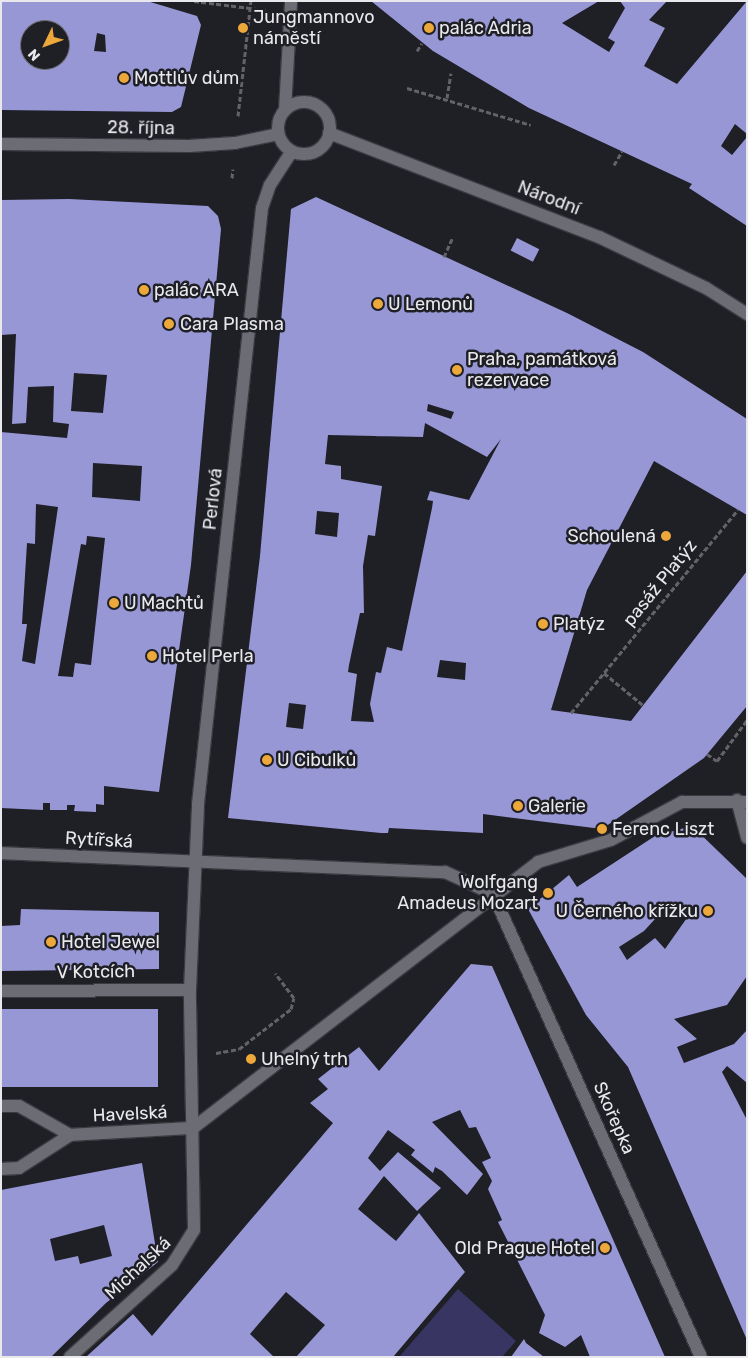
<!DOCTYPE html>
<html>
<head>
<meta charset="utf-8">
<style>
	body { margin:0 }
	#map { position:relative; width:748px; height:1358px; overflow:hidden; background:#1f1f26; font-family:Rubik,sans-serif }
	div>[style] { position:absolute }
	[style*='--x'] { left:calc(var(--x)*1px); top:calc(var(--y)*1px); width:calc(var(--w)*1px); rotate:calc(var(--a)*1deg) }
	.green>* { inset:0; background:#383563 }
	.building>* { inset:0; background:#9897d6; transform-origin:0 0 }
	.path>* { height:3px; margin-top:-1.5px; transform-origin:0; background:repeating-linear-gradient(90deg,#626268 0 5px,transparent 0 7.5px) }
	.roads { filter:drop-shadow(1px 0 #3a3a40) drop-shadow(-1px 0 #3a3a40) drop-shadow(0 1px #3a3a40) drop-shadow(0 -1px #3a3a40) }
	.minor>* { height:12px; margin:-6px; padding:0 6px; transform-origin:6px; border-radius:6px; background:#6c6c74 }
	.minor>.ring { margin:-6px; padding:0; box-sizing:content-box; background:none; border:12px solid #6c6c74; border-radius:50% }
	.dots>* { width:14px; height:14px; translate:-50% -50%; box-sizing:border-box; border:2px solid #1f1f26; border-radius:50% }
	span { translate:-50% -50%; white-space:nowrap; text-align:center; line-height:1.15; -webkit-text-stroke:5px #1f1f26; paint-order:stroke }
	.poi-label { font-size:18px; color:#e8e8ed }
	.left { translate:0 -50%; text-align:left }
	.right { translate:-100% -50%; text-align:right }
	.street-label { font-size:18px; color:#e8e8ed }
	.frame { position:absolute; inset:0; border:2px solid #e8e8ed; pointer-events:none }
	.north { position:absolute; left:20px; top:20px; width:50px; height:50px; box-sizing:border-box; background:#1f1f26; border:1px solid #6f6f76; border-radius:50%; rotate:228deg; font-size:14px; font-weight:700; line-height:20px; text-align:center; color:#e8e8ed }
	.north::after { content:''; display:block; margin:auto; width:18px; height:22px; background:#eda83b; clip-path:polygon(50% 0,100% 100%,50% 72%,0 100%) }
</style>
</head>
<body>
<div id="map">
	<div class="green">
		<i style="clip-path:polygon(458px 1289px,516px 1341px,502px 1357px,399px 1357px)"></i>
	</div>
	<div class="building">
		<i style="clip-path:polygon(evenodd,1px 1px,147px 1px,197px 16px,201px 25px,181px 107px,172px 112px,1px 110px,1px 1px,30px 30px,60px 30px,60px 60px,30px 60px,30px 30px,1px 1px,97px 33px,105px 35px,106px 52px,94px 51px,97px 33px)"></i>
		<i style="clip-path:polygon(371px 1px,599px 1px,562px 23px,609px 52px,615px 42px,608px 38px,625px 8px,620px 1px,667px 1px,649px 20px,665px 28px,644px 66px,677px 84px,747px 1px,747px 134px,735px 124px,721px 146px,732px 155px,747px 137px,747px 226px,689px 188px,692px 184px,529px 108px,433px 51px)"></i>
		<i style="clip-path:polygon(evenodd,316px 197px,567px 313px,643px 352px,747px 419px,747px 515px,654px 461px,587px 590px,551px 710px,631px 721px,747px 571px,747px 706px,704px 758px,602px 829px,483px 814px,483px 833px,389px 828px,388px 833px,381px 833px,228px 818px,260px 556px,291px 209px,316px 197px,428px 404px,454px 412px,451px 419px,427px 411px,428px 404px,316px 197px,425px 423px,487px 457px,501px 439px,469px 500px,430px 491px,427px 500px,433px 501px,432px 508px,402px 651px,387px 647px,381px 673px,376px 672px,370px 704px,374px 722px,351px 721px,357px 674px,348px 672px,349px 665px,360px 613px,364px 613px,363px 566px,368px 535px,375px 536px,382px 486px,341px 479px,341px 466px,325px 464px,328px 435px,423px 437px,425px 423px,316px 197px,317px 511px,339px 513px,337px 537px,315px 534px,317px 511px,316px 197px,440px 660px,466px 663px,465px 680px,437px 677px,440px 660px,316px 197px,289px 703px,306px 705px,303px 729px,286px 727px,289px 703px)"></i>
		<i style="clip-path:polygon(evenodd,69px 199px,208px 206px,218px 216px,221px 229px,191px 565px,159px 792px,104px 786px,104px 805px,96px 804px,96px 812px,74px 811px,75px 805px,67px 805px,67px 810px,50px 810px,50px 803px,43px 803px,43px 810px,1px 808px,1px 432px,67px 438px,69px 424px,53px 422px,54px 386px,28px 387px,26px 423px,12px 424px,16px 334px,1px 335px,1px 200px,69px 199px,74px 373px,107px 375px,103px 413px,71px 411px,74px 373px,69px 199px,93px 463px,142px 466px,140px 501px,92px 497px,93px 463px,69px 199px,36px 504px,58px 507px,35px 664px,22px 661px,27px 624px,22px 624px,27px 543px,35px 544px,36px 504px,69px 199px,87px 536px,105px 538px,91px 665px,75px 663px,73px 677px,58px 676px,81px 544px,86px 545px,87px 536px)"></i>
		<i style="left:517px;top:238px;width:25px;height:14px;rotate:27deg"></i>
		<i style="clip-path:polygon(evenodd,692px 826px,747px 879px,747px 976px,727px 1005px,674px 1019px,697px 1039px,677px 1047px,684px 1063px,734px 1044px,747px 1030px,747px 1083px,727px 1066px,722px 1072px,747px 1120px,747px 1340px,628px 1067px,586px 1015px,528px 909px,569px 875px,577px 887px,655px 836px,692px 826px,666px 907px,676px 913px,680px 908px,689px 915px,665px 949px,655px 938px,627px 960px,619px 947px,644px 931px,666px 907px)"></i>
		<i style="clip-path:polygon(21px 909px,159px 912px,159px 969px,1px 971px,1px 926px,20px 925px)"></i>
		<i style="clip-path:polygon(471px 964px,492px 966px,665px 1357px,590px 1357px,581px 1335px,565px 1347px,539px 1333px,545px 1315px,498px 1222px,502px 1220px,488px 1189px,492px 1181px,482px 1162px,491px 1158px,476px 1127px,469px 1128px,460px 1110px,432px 1122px,483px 1174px,467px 1195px,442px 1171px,435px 1167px,433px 1173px,411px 1155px,415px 1150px,388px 1130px,368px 1158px,380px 1171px,398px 1152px,441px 1188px,417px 1211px,384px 1176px,358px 1209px,396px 1241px,419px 1213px,465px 1272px,393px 1357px,296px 1357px,325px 1325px,286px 1292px,250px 1334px,274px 1357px,86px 1357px,133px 1314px,152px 1336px,333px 1123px,310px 1103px,328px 1089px,318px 1079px,359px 1047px,379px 1071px)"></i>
		<i style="left:158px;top:1009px;width:78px;height:157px;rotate:90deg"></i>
		<i style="clip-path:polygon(evenodd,142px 1163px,158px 1262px,106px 1303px,51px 1357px,1px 1357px,1px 1190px,142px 1163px,104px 1225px,112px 1256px,80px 1264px,78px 1256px,55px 1261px,50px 1239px,104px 1225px)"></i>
		<i style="clip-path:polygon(524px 1339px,526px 1343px,544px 1357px,511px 1357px)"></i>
	</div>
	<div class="path">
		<i style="--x:194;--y:1;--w:72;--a:7.2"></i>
		<i style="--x:417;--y:51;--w:9;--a:-58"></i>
		<i style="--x:407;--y:88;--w:129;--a:16.6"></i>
		<i style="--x:447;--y:98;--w:25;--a:-81"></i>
		<i style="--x:238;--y:116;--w:116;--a:-83.6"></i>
		<i style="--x:614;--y:165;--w:16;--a:-60"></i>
		<i style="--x:232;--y:178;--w:9;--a:-84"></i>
		<i style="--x:444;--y:257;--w:20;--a:-66"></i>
		<i style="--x:604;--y:673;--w:50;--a:39.4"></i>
		<i style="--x:571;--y:713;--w:263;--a:-50.6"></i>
		<i style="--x:707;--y:754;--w:12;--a:35"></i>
		<i style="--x:717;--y:761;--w:51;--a:-53.8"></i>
		<i style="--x:216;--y:1053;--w:23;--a:-10"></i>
		<i style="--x:239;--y:1049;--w:66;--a:-37.6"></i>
		<i style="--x:291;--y:1009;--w:11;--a:-75"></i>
		<i style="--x:294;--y:998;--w:31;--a:-127"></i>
	</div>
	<div class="roads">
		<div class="minor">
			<i class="ring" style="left:278px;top:102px;width:40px;height:40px"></i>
			<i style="--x:285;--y:110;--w:109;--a:-86.8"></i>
			<i style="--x:329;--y:133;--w:289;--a:21.1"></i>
			<i style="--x:599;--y:237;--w:119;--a:25.5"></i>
			<i style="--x:706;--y:288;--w:49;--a:32.4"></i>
			<i style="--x:1;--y:144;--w:188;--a:0.6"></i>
			<i style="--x:189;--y:146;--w:46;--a:-3.7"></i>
			<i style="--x:235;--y:143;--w:44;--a:-11.8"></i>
			<i style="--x:737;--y:800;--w:39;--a:75"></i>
			<i style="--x:1;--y:853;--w:444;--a:2.5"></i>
			<i style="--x:445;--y:872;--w:53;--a:24.6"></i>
			<i style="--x:493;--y:894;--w:508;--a:65.81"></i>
			<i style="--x:1;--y:991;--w:189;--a:-0.3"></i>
			<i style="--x:1;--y:1106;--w:18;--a:0"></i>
			<i style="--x:19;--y:1106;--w:59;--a:29.6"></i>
			<i style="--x:193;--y:1128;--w:436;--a:-37.6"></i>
			<i style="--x:538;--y:862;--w:76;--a:-16.8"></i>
			<i style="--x:611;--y:840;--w:81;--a:-28.2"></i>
			<i style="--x:682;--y:802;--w:65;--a:0"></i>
			<i style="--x:1;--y:1169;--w:18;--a:-3"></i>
			<i style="--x:19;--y:1168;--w:61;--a:-32.9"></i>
			<i style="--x:70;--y:1135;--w:123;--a:-3.3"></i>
			<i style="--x:70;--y:1357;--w:137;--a:-42"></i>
			<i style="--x:172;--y:1265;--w:41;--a:-57.8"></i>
			<i style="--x:194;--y:1230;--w:240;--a:-91"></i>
			<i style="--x:190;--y:990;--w:186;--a:-87.5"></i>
			<i style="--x:198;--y:804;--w:599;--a:-83.87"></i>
			<i style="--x:262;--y:208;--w:24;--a:-71"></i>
			<i style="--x:270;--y:185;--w:40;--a:-57.1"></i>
		</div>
	</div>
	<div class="dots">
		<i style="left:243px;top:28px;background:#eda83b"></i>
		<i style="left:429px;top:28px;background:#eda83b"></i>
		<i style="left:124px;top:78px;background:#eda83b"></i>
		<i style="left:144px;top:290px;background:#eda83b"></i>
		<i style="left:378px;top:304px;background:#eda83b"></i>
		<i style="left:169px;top:324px;background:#eda83b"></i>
		<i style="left:457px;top:370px;background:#eda83b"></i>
		<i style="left:666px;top:536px;background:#eda83b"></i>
		<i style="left:114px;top:603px;background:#eda83b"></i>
		<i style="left:543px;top:624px;background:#eda83b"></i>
		<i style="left:152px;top:656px;background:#eda83b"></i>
		<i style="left:267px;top:760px;background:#eda83b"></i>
		<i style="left:518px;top:806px;background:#eda83b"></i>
		<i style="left:602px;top:829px;background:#eda83b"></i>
		<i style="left:548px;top:893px;background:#eda83b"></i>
		<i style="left:708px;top:911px;background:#eda83b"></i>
		<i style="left:51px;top:942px;background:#eda83b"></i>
		<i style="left:251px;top:1059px;background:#eda83b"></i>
		<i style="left:605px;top:1248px;background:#eda83b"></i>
	</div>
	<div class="poi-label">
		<span class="left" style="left:253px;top:28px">Jungmannovo<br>náměstí</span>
		<span class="left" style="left:439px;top:28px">palác Adria</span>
		<span class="left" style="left:134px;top:78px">Mottlův dům</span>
		<span class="left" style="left:154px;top:290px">palác ARA</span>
		<span class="left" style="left:388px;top:304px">U Lemonů</span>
		<span class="left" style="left:180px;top:324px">Cara Plasma</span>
		<span class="left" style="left:467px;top:370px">Praha, památková<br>rezervace</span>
		<span class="right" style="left:656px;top:536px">Schoulená</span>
		<span class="left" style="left:124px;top:603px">U Machtů</span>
		<span class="left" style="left:553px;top:624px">Platýz</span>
		<span class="left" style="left:162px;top:656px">Hotel Perla</span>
		<span class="left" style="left:277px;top:760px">U Cibulků</span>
		<span class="left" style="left:528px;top:806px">Galerie</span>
		<span class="left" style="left:612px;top:829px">Ferenc Liszt</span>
		<span class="right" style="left:538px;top:893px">Wolfgang<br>Amadeus Mozart</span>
		<span class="right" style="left:698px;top:911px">U Černého křížku</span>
		<span class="left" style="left:61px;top:942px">Hotel Jewel</span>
		<span class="left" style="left:261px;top:1059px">Uhelný trh</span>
		<span class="right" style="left:595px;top:1248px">Old Prague Hotel</span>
	</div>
	<div class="street-label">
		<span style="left:141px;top:128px;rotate:1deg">28. října</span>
		<span style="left:549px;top:198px;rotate:21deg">Národní</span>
		<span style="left:213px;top:499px;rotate:-84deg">Perlová</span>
		<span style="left:660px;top:583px;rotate:-51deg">pasáž Platýz</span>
		<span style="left:99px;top:840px;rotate:3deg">Rytířská</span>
		<span style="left:96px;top:972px;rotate:-1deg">V Kotcích</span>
		<span style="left:130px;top:1114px;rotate:-3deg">Havelská</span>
		<span style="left:614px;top:1118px;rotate:66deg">Skořepka</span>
		<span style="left:138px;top:1268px;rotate:-43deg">Michalská</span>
	</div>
	<div class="frame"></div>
	<div class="north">N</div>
</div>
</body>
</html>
